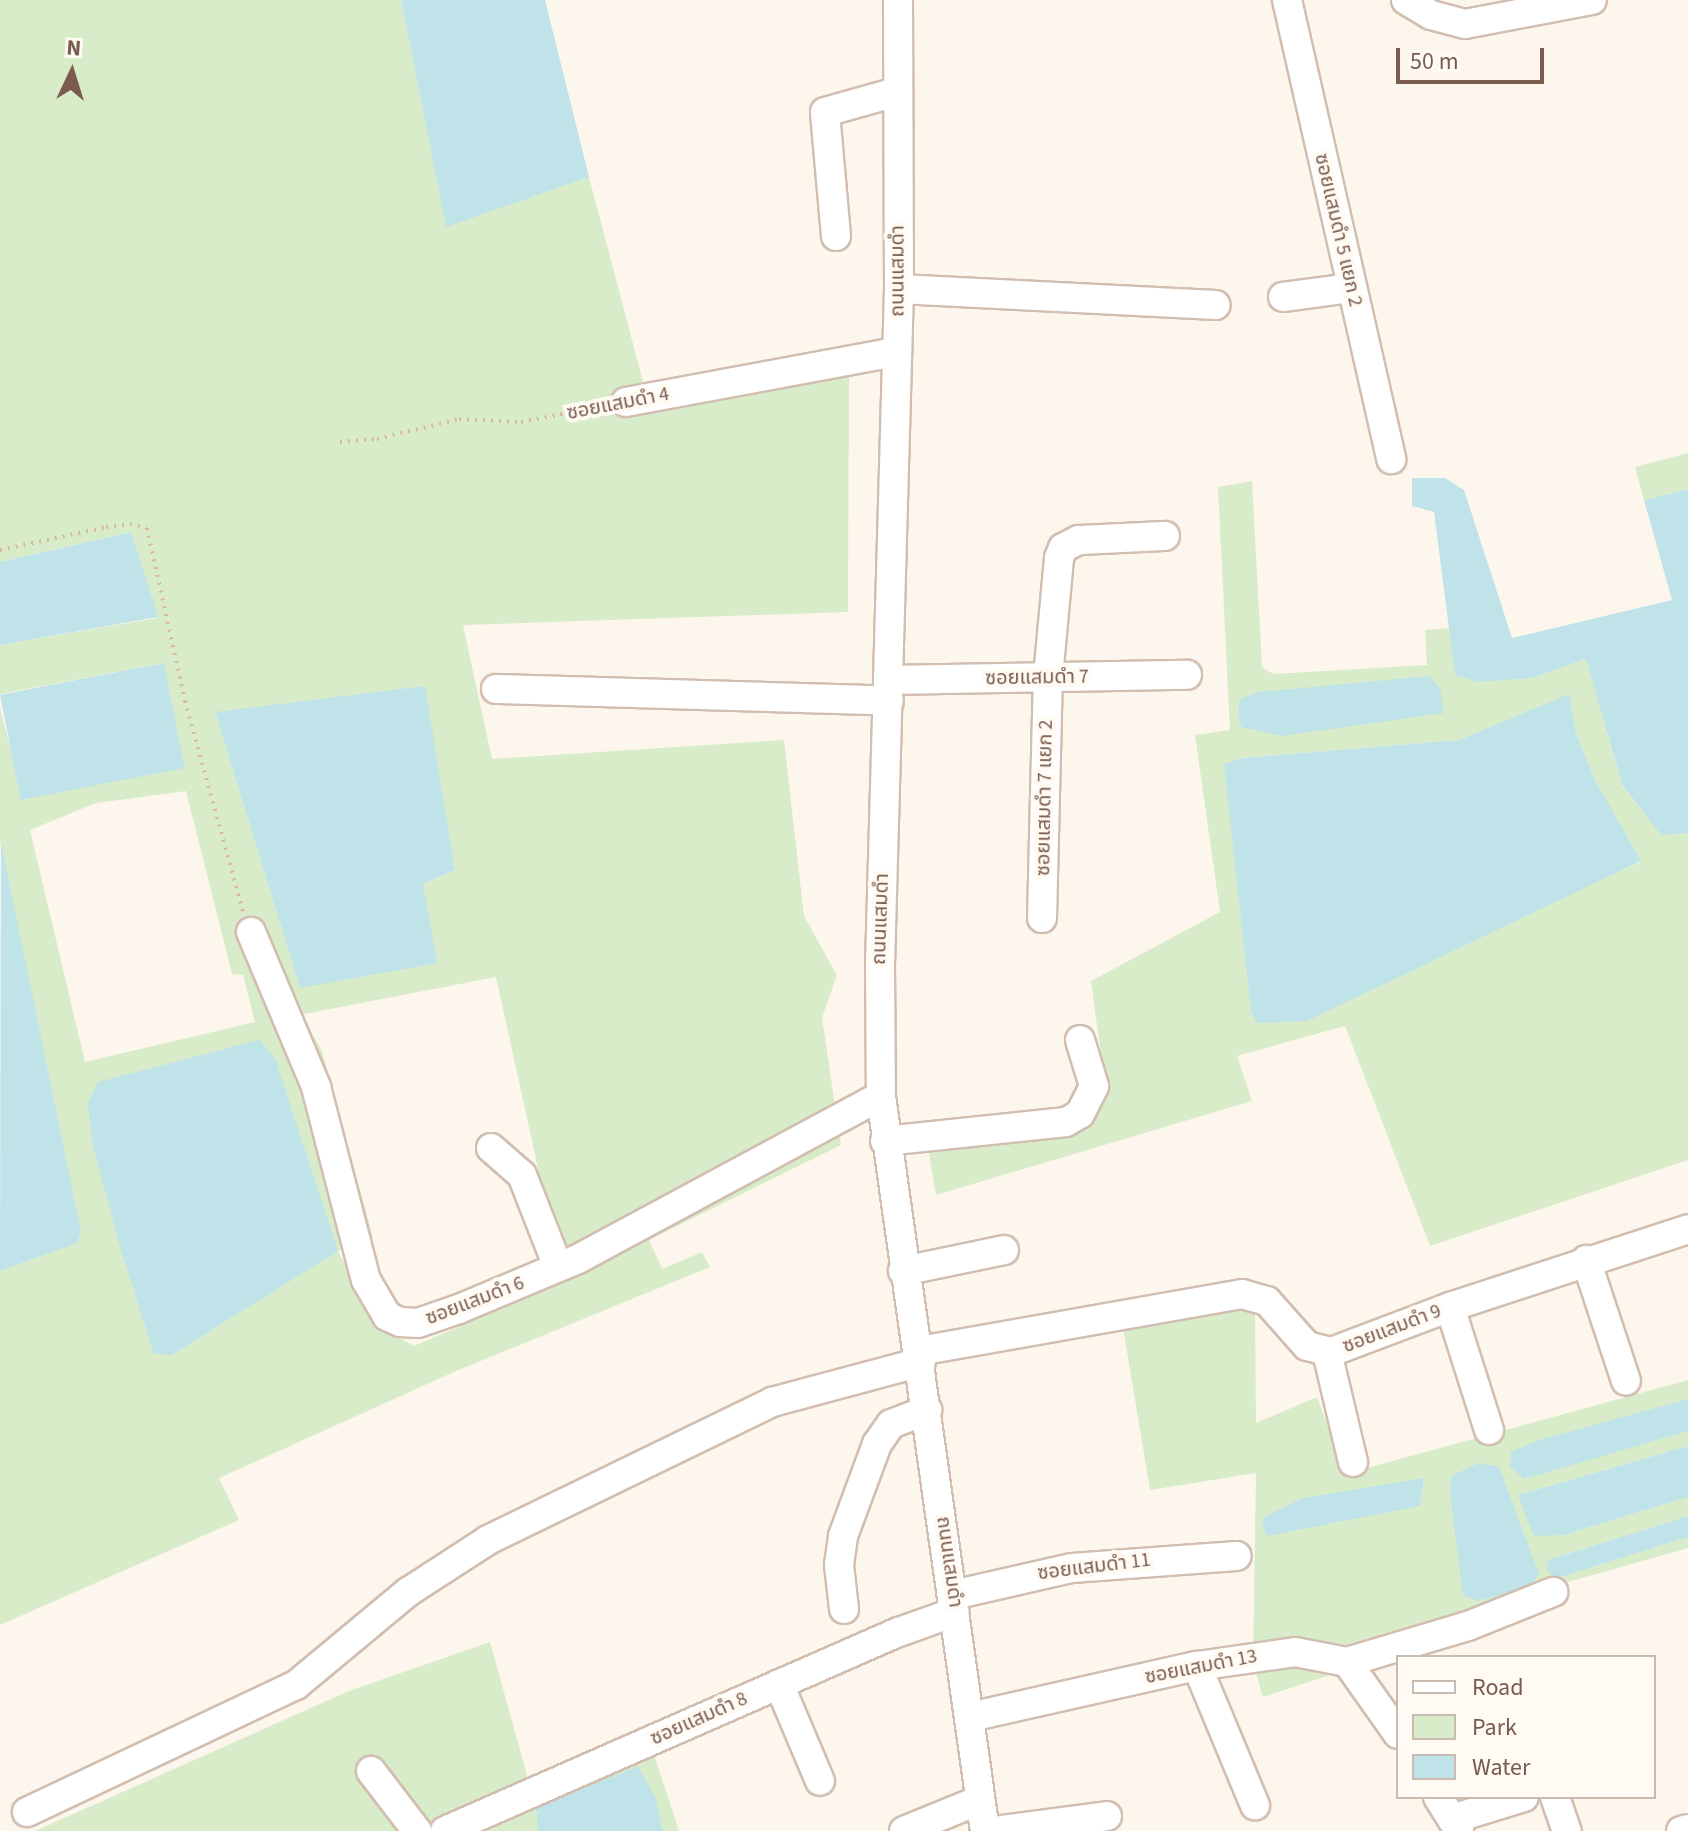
<!DOCTYPE html>
<html>
<head>
<meta charset="utf-8">
<style>
	body { margin:0 }
	#map { position:relative; width:1688px; height:1831px; overflow:hidden; background:#fdf6ec; font-family:"Source Sans 3","Noto Sans Thai",sans-serif }
	div>[style] { position:absolute }
	[style*='--x'] { left:calc(var(--x)*1px); top:calc(var(--y)*1px); width:calc(var(--w)*1px); rotate:calc(var(--a)*1deg) }
	.green>* { inset:0; background:#d8ecc9 }
	.water>* { inset:0; background:#bfe3e8; transform-origin:0 0 }
	.path>* { height:4px; margin-top:-2px; transform-origin:0; background:repeating-linear-gradient(90deg,#d9b8a5 0 2px,transparent 0 8px) }
	.roads { filter:drop-shadow(2px 0 #d1beb0) drop-shadow(-2px 0 #d1beb0) drop-shadow(0 2px #d1beb0) drop-shadow(0 -2px #d1beb0) }
	.minor>* { height:28px; margin:-14px; padding:0 14px; transform-origin:14px; border-radius:14px; background:#fff }
	span { translate:-50% -50%; white-space:nowrap; text-align:center; line-height:1.15; -webkit-text-stroke:8px #fffaf3; paint-order:stroke }
	.street-label { font-size:20px; color:#7a5c4d }
	.legend { position:absolute; left:1396px; top:1655px; width:260px; height:144px; box-sizing:border-box; background:#fffaf3; border:2px solid #cabbb1; margin:0; padding:10px 14px; list-style:none; font-size:24px; color:#7a5c4d }
	.legend li { display:flex; align-items:center; gap:16px; height:40px }
	.legend b { width:40px; border:2px solid #cabbb1 }
	.north { position:absolute; left:32px; top:32px; width:80px; height:80px; -webkit-text-stroke:6px #fffaf3; paint-order:stroke; rotate:4deg; font-size:22px; font-weight:700; line-height:32px; text-align:center; color:#7a5c4d }
	.north::after { content:''; display:block; margin:auto; width:28px; height:36px; background:#7a5c4d; clip-path:polygon(50% 0,100% 100%,50% 72%,0 100%) }
	.scale { position:absolute; left:1396px; top:48px; width:148px; height:36px; box-sizing:border-box; border:4px solid #7a5c4d; border-top:0; padding-left:10px; font-size:24px; line-height:28px; white-space:nowrap; color:#7a5c4d; -webkit-text-stroke:6px #fffaf3; paint-order:stroke }
</style>
</head>
<body>
<div id="map">
	<div class="green">
		<i style="clip-path:polygon(evenodd,0 0,401px 0,446px 226px,589px 177px,651px 412px,849px 372px,848px 612px,463px 625px,492px 759px,784px 740px,804px 916px,837px 975px,822px 1018px,841px 1145px,649px 1240px,662px 1269px,702px 1252px,710px 1267px,456px 1371px,219px 1478px,239px 1520px,0 1625px,0 1271px,76px 1243px,0 842px,0 708px,24px 801px,164px 663px,0 694px,0 645px,157px 618px,130px 532px,0 562px,0 0,215px 712px,455px 870px,423px 884px,300px 988px,215px 712px,0 0,186px 791px,232px 974px,243px 975px,255px 1022px,85px 1062px,30px 830px,96px 803px,186px 791px,0 0,496px 977px,563px 1282px,414px 1346px,379px 1326px,338px 1251px,373px 1237px,321px 1048px,299px 1015px,496px 977px,0 0,93px 1146px,337px 1251px,172px 1355px,155px 1354px,93px 1146px)"></i>
		<i style="clip-path:polygon(1688px 453px,1688px 489px,1644px 500px,1635px 467px)"></i>
		<i style="clip-path:polygon(evenodd,1252px 481px,1262px 667px,1273px 674px,1427px 665px,1425px 630px,1450px 628px,1455px 675px,1532px 678px,1586px 659px,1622px 786px,1661px 834px,1688px 833px,1688px 1160px,1430px 1246px,1345px 1026px,1237px 1056px,1252px 1101px,936px 1195px,929px 1153px,1057px 1129px,1105px 1083px,1091px 981px,1220px 912px,1195px 735px,1230px 730px,1218px 487px,1252px 481px,1569px 695px,1576px 733px,1594px 778px,1641px 862px,1257px 1023px,1251px 1012px,1225px 764px,1242px 758px,1459px 740px,1569px 695px)"></i>
		<i style="clip-path:polygon(evenodd,1226px 1304px,1255px 1310px,1256px 1423px,1317px 1397px,1345px 1474px,1688px 1380px,1688px 1399px,1512px 1452px,1524px 1478px,1688px 1431px,1688px 1446px,1518px 1495px,1564px 1535px,1688px 1497px,1688px 1516px,1548px 1560px,1555px 1579px,1688px 1537px,1688px 1548px,1338px 1647px,1348px 1669px,1263px 1697px,1253px 1663px,1256px 1473px,1150px 1490px,1122px 1322px,1226px 1304px,1424px 1479px,1420px 1506px,1306px 1527px,1405px 1484px,1424px 1479px)"></i>
		<i style="clip-path:polygon(490px 1642px,528px 1779px,644px 1725px,679px 1831px,663px 1831px,656px 1799px,536px 1808px,538px 1831px,35px 1831px,349px 1691px)"></i>
	</div>
	<div class="water">
		<i style="clip-path:polygon(401px 0,545px 0,589px 177px,446px 227px)"></i>
		<i style="clip-path:polygon(1412px 478px,1445px 478px,1464px 490px,1512px 638px,1672px 600px,1644px 500px,1688px 489px,1688px 833px,1661px 835px,1622px 785px,1586px 659px,1532px 678px,1479px 682px,1455px 675px,1434px 512px,1412px 506px)"></i>
		<i style="clip-path:polygon(131px 532px,158px 617px,0 645px,0 562px)"></i>
		<i style="left:164px;top:663px;width:107px;height:167px;rotate:79deg"></i>
		<i style="clip-path:polygon(1429px 676px,1440px 688px,1444px 713px,1281px 736px,1241px 727px,1238px 713px,1240px 699px,1258px 692px)"></i>
		<i style="clip-path:polygon(425px 686px,455px 870px,423px 884px,437px 963px,300px 988px,215px 712px)"></i>
		<i style="clip-path:polygon(1569px 694px,1576px 733px,1594px 778px,1641px 861px,1307px 1021px,1257px 1023px,1251px 1012px,1224px 764px,1242px 758px,1459px 740px)"></i>
		<i style="clip-path:polygon(1px 842px,81px 1232px,77px 1243px,0 1271px)"></i>
		<i style="clip-path:polygon(259px 1040px,275px 1058px,338px 1251px,172px 1355px,154px 1354px,120px 1247px,93px 1146px,88px 1104px,98px 1082px)"></i>
		<i style="clip-path:polygon(1688px 1399px,1688px 1431px,1524px 1479px,1510px 1466px,1511px 1452px,1536px 1441px)"></i>
		<i style="clip-path:polygon(1688px 1446px,1688px 1497px,1564px 1535px,1534px 1536px,1518px 1495px)"></i>
		<i style="clip-path:polygon(1479px 1463px,1499px 1467px,1539px 1574px,1530px 1587px,1477px 1601px,1463px 1595px,1450px 1494px,1451px 1476px)"></i>
		<i style="clip-path:polygon(1424px 1478px,1420px 1506px,1267px 1536px,1262px 1528px,1264px 1517px,1303px 1498px)"></i>
		<i style="clip-path:polygon(1688px 1516px,1688px 1537px,1555px 1579px,1547px 1569px,1548px 1560px)"></i>
		<i style="clip-path:polygon(638px 1766px,656px 1799px,663px 1831px,538px 1831px,536px 1808px)"></i>
	</div>
	<div class="path">
		<i style="--x:340;--y:442;--w:37;--a:-5"></i>
		<i style="--x:377;--y:439;--w:84;--a:-13.7"></i>
		<i style="--x:459;--y:419;--w:62;--a:2.8"></i>
		<i style="--x:521;--y:422;--w:86;--a:-10.8"></i>
		<i style="--x:0;--y:550;--w:108;--a:-12.2"></i>
		<i style="--x:106;--y:527;--w:24;--a:-7"></i>
		<i style="--x:130;--y:524;--w:17;--a:13"></i>
		<i style="--x:147;--y:528;--w:177;--a:77.6"></i>
		<i style="--x:185;--y:701;--w:218;--a:74.6"></i>
	</div>
	<div class="roads">
		<div class="minor">
			<i style="--x:898;--y:0;--w:289;--a:89.8"></i>
			<i style="--x:899;--y:289;--w:674;--a:91.61"></i>
			<i style="--x:880;--y:963;--w:133;--a:89.6"></i>
			<i style="--x:881;--y:1096;--w:742;--a:81.95"></i>
			<i style="--x:1287;--y:0;--w:471;--a:77.2"></i>
			<i style="--x:1406;--y:0;--w:29;--a:31"></i>
			<i style="--x:1431;--y:15;--w:35;--a:15"></i>
			<i style="--x:1465;--y:24;--w:129;--a:-10.7"></i>
			<i style="--x:836;--y:236;--w:124;--a:-95.1"></i>
			<i style="--x:825;--y:112;--w:74;--a:-15.7"></i>
			<i style="--x:899;--y:289;--w:317;--a:2.9"></i>
			<i style="--x:1283;--y:297;--w:69;--a:-7.5"></i>
			<i style="--x:626;--y:402;--w:275;--a:-10.5"></i>
			<i style="--x:888;--y:680;--w:299;--a:-1"></i>
			<i style="--x:496;--y:689;--w:393;--a:1.7"></i>
			<i style="--x:1042;--y:918;--w:241;--a:-88.6"></i>
			<i style="--x:1048;--y:677;--w:120;--a:-84.7"></i>
			<i style="--x:1059;--y:558;--w:11;--a:-68"></i>
			<i style="--x:1063;--y:548;--w:18;--a:-27"></i>
			<i style="--x:1079;--y:540;--w:86;--a:-2.7"></i>
			<i style="--x:251;--y:932;--w:168;--a:67.2"></i>
			<i style="--x:316;--y:1087;--w:199;--a:75.5"></i>
			<i style="--x:366;--y:1280;--w:42;--a:59.7"></i>
			<i style="--x:387;--y:1316;--w:14;--a:25"></i>
			<i style="--x:400;--y:1322;--w:18;--a:3"></i>
			<i style="--x:418;--y:1323;--w:43;--a:-18.9"></i>
			<i style="--x:459;--y:1309;--w:129;--a:-22.8"></i>
			<i style="--x:578;--y:1259;--w:344;--a:-28.3"></i>
			<i style="--x:885;--y:1141;--w:182;--a:-6"></i>
			<i style="--x:1066;--y:1122;--w:16;--a:-30"></i>
			<i style="--x:1080;--y:1114;--w:31;--a:-63"></i>
			<i style="--x:1094;--y:1086;--w:48;--a:-106.9"></i>
			<i style="--x:491;--y:1148;--w:41;--a:41.1"></i>
			<i style="--x:522;--y:1175;--w:99;--a:68.6"></i>
			<i style="--x:1586;--y:1260;--w:127;--a:71.7"></i>
			<i style="--x:903;--y:1271;--w:103;--a:-11.7"></i>
			<i style="--x:1450;--y:1307;--w:129;--a:72.4"></i>
			<i style="--x:919;--y:1351;--w:328;--a:-10"></i>
			<i style="--x:1242;--y:1294;--w:26;--a:16"></i>
			<i style="--x:1267;--y:1301;--w:60;--a:48.4"></i>
			<i style="--x:1307;--y:1346;--w:25;--a:14"></i>
			<i style="--x:1331;--y:1352;--w:127;--a:-20.7"></i>
			<i style="--x:1450;--y:1307;--w:250;--a:-18.1"></i>
			<i style="--x:1327;--y:1352;--w:113;--a:76.7"></i>
			<i style="--x:953;--y:1595;--w:122;--a:-12.8"></i>
			<i style="--x:1072;--y:1568;--w:165;--a:-4.2"></i>
			<i style="--x:844;--y:1609;--w:44;--a:-96.5"></i>
			<i style="--x:839;--y:1565;--w:29;--a:-82"></i>
			<i style="--x:843;--y:1536;--w:98;--a:-69.7"></i>
			<i style="--x:877;--y:1444;--w:24;--a:-55"></i>
			<i style="--x:891;--y:1424;--w:39;--a:-21"></i>
			<i style="--x:1347;--y:1662;--w:126;--a:-16.6"></i>
			<i style="--x:1468;--y:1626;--w:92;--a:-21.8"></i>
			<i style="--x:1197;--y:1666;--w:151;--a:67.4"></i>
			<i style="--x:779;--y:1684;--w:105;--a:67.1"></i>
			<i style="--x:970;--y:1717;--w:233;--a:-12.7"></i>
			<i style="--x:1197;--y:1666;--w:99;--a:-8.1"></i>
			<i style="--x:1295;--y:1652;--w:53;--a:10.9"></i>
			<i style="--x:1347;--y:1662;--w:88;--a:54.7"></i>
			<i style="--x:371;--y:1771;--w:76;--a:52.5"></i>
			<i style="--x:1438;--y:1797;--w:40;--a:58"></i>
			<i style="--x:1555;--y:1797;--w:36;--a:71"></i>
			<i style="--x:27;--y:1812;--w:297;--a:-25.3"></i>
			<i style="--x:296;--y:1685;--w:146;--a:-39.7"></i>
			<i style="--x:408;--y:1592;--w:95;--a:-33"></i>
			<i style="--x:488;--y:1540;--w:316;--a:-25.9"></i>
			<i style="--x:772;--y:1402;--w:154;--a:-15"></i>
			<i style="--x:1452;--y:1819;--w:75;--a:-17"></i>
			<i style="--x:445;--y:1831;--w:496;--a:-23.7"></i>
			<i style="--x:899;--y:1632;--w:59;--a:-19.7"></i>
			<i style="--x:904;--y:1831;--w:82;--a:-22.2"></i>
			<i style="--x:995;--y:1831;--w:113;--a:-7.6"></i>
			<i style="--x:1681;--y:1831;--w:7;--a:-16"></i>
		</div>
	</div>
	<div class="street-label">
		<span style="left:1338px;top:230px;rotate:77deg">ซอยแสมดำ 5 แยก 2</span>
		<span style="left:898px;top:271px;rotate:-90deg">ถนนแสมดำ</span>
		<span style="left:618px;top:404px;rotate:-11deg">ซอยแสมดำ 4</span>
		<span style="left:1037px;top:678px;rotate:-1deg">ซอยแสมดำ 7</span>
		<span style="left:1045px;top:798px;rotate:-89deg">ซอยแสมดำ 7 แยก 2</span>
		<span style="left:881px;top:919px;rotate:-88deg">ถนนแสมดำ</span>
		<span style="left:475px;top:1301px;rotate:-21deg">ซอยแสมดำ 6</span>
		<span style="left:1392px;top:1329px;rotate:-21deg">ซอยแสมดำ 9</span>
		<span style="left:949px;top:1562px;rotate:82deg">ถนนแสมดำ</span>
		<span style="left:1094px;top:1567px;rotate:-7deg">ซอยแสมดำ 11</span>
		<span style="left:1201px;top:1667px;rotate:-11deg">ซอยแสมดำ 13</span>
		<span style="left:699px;top:1719px;rotate:-24deg">ซอยแสมดำ 8</span>
	</div>
	<ul class="legend">
	<li><b style="height:10px;background:#fff"></b>Road</li>
	<li><b style="height:22px;background:#d8ecc9"></b>Park</li>
	<li><b style="height:22px;background:#bfe3e8"></b>Water</li>
	</ul>
	<div class="north">N</div>
	<div class="scale">50 m</div>
</div>
</body>
</html>
